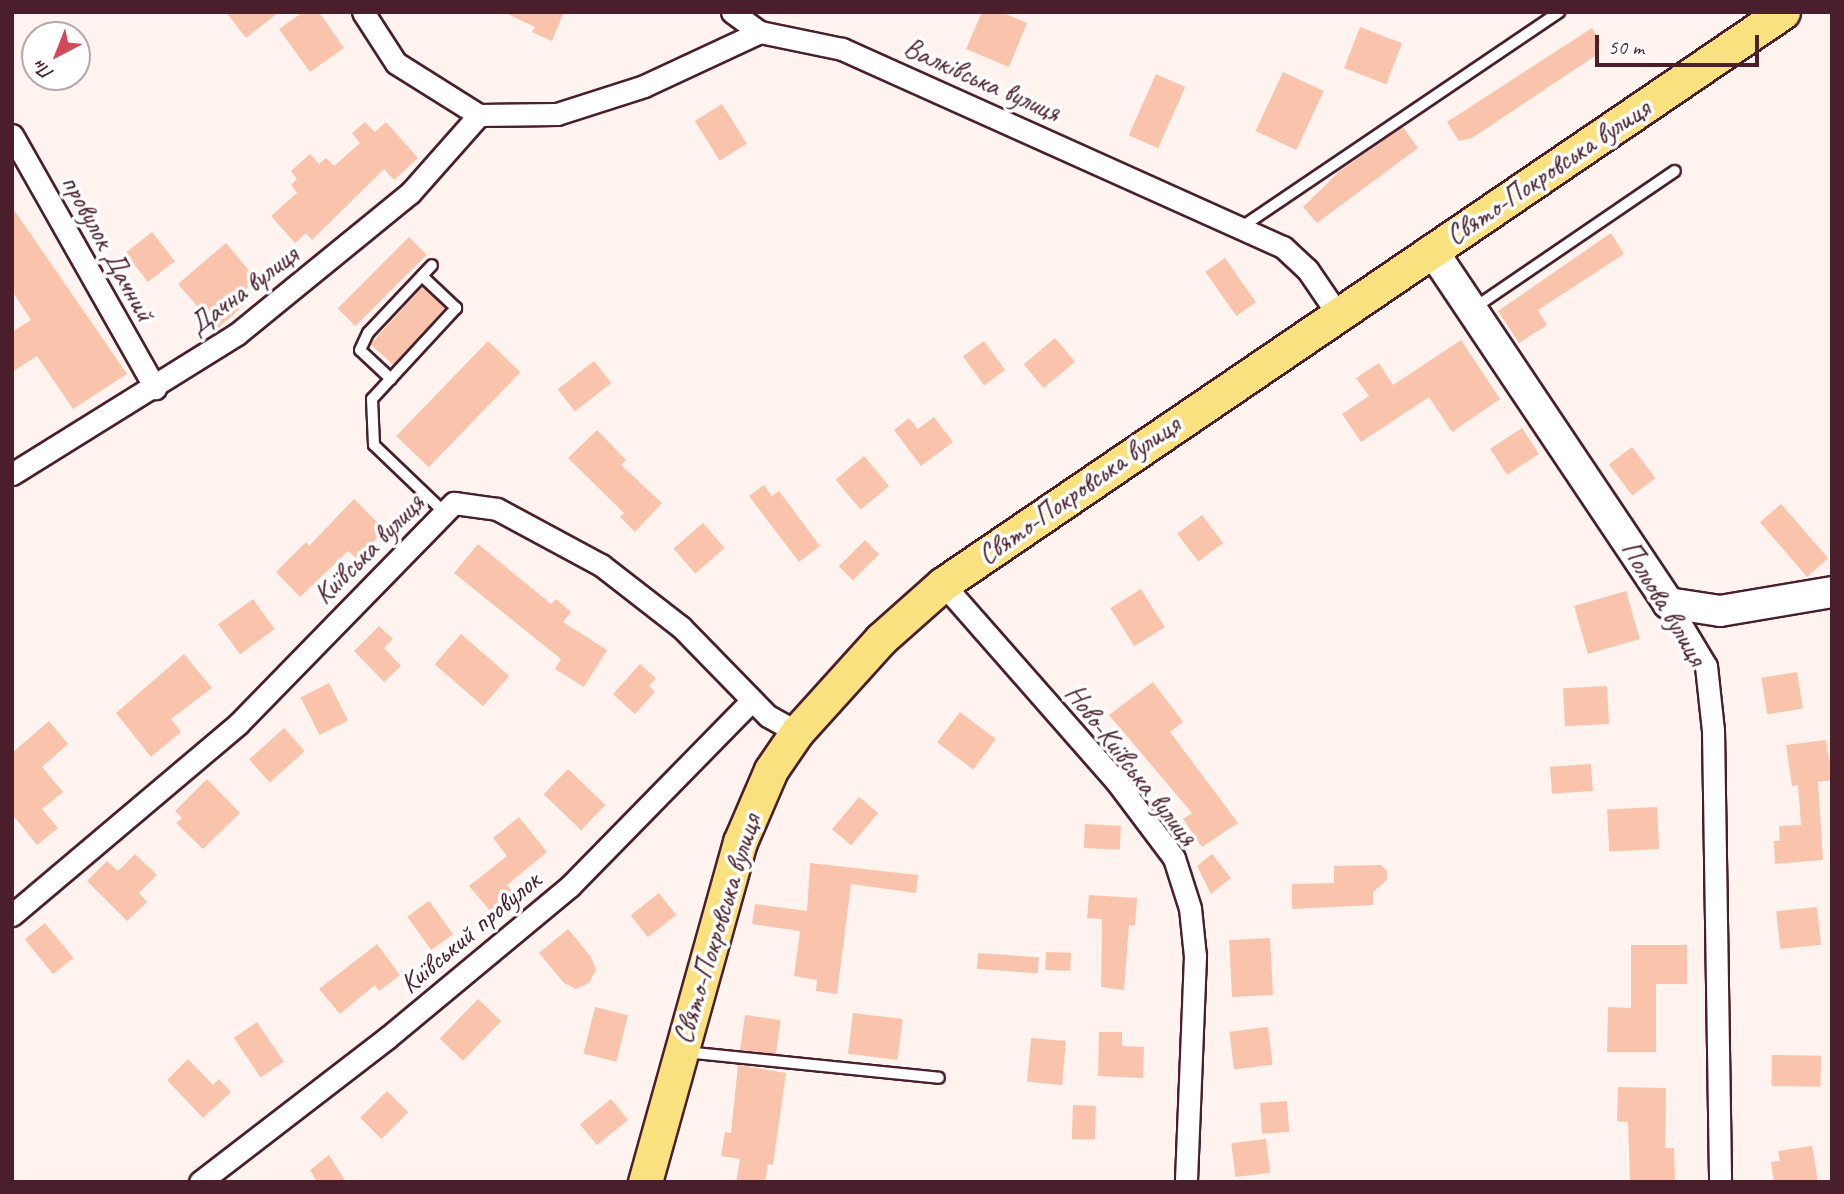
<!DOCTYPE html>
<html>
<head>
<meta charset="utf-8">
<style>
	body { margin:0 }
	#map { position:relative; width:1844px; height:1194px; overflow:hidden; background:#fef3ee; font-family:Caveat,sans-serif }
	div>[style] { position:absolute }
	[style*='--x'] { left:calc(var(--x)*1px); top:calc(var(--y)*1px); width:calc(var(--w)*1px); rotate:calc(var(--a)*1deg) }
	.building>* { inset:0; background:#fac4ac; transform-origin:0 0 }
	.roads { filter:drop-shadow(2px 0 #4a1f2b) drop-shadow(-2px 0 #4a1f2b) drop-shadow(0 2px #4a1f2b) drop-shadow(0 -2px #4a1f2b) }
	.lane>* { height:10px; margin:-5px; padding:0 5px; transform-origin:5px; border-radius:5px; background:#fff }
	.street>* { height:21px; margin:-10.5px; padding:0 10.5px; transform-origin:10.5px; border-radius:10.5px; background:#fff }
	.secondary>* { height:30px; margin:-15px; padding:0 15px; transform-origin:15px; border-radius:15px; background:#fff }
	.primary>* { height:33px; margin:-16.5px; padding:0 16.5px; transform-origin:16.5px; border-radius:16.5px; background:#fae180 }
	span { translate:-50% -50%; white-space:nowrap; text-align:center; line-height:1.15; -webkit-text-stroke:7px #fff; paint-order:stroke }
	.street-label { font-size:28px; color:#4a1f2b }
	.frame { position:absolute; inset:0; border:14px solid #4a1f2b; pointer-events:none }
	.north { position:absolute; left:21px; top:21px; width:70px; height:70px; box-sizing:border-box; background:#fff; border:2px solid #b7a5aa; border-radius:50%; rotate:222deg; font-size:19px; font-weight:700; line-height:28px; text-align:center; color:#4a1f2b }
	.north::after { content:''; display:block; margin:auto; width:24px; height:32px; background:#d1495b; clip-path:polygon(50% 0,100% 100%,50% 72%,0 100%) }
	.scale { position:absolute; left:1595px; top:35px; width:164px; height:32px; box-sizing:border-box; border:4px solid #4a1f2b; border-top:0; padding-left:9px; font-size:21px; line-height:24px; white-space:nowrap; color:#4a1f2b; -webkit-text-stroke:5px #fff; paint-order:stroke }
</style>
</head>
<body>
<div id="map">
	<div class="building">
		<i style="clip-path:polygon(226px 12px,279px 12px,246px 38px)"></i>
		<i style="clip-path:polygon(303px 12px,319px 12px,344px 48px,310px 72px,279px 29px)"></i>
		<i style="clip-path:polygon(503px 12px,564px 12px,552px 41px,532px 32px,535px 27px)"></i>
		<i style="clip-path:polygon(982px 12px,1001px 12px,1027px 23px,1009px 67px,966px 49px)"></i>
		<i style="left:1360px;top:27px;width:45px;height:44px;rotate:21deg"></i>
		<i style="clip-path:polygon(1592px 28px,1600px 41px,1598px 54px,1472px 138px,1459px 141px,1447px 122px)"></i>
		<i style="left:1283px;top:72px;width:45px;height:65px;rotate:25deg"></i>
		<i style="left:1156px;top:74px;width:32px;height:67px;rotate:24deg"></i>
		<i style="left:722px;top:104px;width:47px;height:32px;rotate:58deg"></i>
		<i style="clip-path:polygon(365px 122px,375px 132px,386px 122px,418px 158px,394px 180px,384px 169px,312px 240px,306px 233px,295px 243px,271px 216px,297px 193px,291px 185px,297px 179px,291px 171px,310px 154px,319px 164px,326px 158px,334px 166px,360px 143px,352px 133px)"></i>
		<i style="clip-path:polygon(1403px 127px,1418px 148px,1317px 223px,1303px 207px,1341px 170px)"></i>
		<i style="clip-path:polygon(12px 207px,127px 374px,73px 409px,37px 356px,12px 372px,12px 332px,31px 320px,12px 291px)"></i>
		<i style="left:152px;top:232px;width:37px;height:34px;rotate:52deg"></i>
		<i style="clip-path:polygon(1611px 233px,1624px 254px,1538px 310px,1547px 325px,1519px 343px,1498px 311px)"></i>
		<i style="left:409px;top:237px;width:25px;height:101px;rotate:45deg"></i>
		<i style="clip-path:polygon(226px 243px,257px 280px,236px 298px,243px 306px,217px 329px,178px 284px)"></i>
		<i style="left:1225px;top:258px;width:54px;height:24px;rotate:55deg"></i>
		<i style="left:422px;top:287px;width:31px;height:77px;rotate:42deg"></i>
		<i style="left:1055px;top:338px;width:31px;height:41px;rotate:50deg"></i>
		<i style="clip-path:polygon(1461px 340px,1500px 399px,1452px 432px,1429px 397px,1361px 442px,1342px 414px,1369px 396px,1356px 378px,1379px 363px,1393px 385px)"></i>
		<i style="left:488px;top:341px;width:45px;height:132px;rotate:44deg"></i>
		<i style="left:984px;top:341px;width:36px;height:26px;rotate:54deg"></i>
		<i style="left:594px;top:361px;width:28px;height:46px;rotate:52deg"></i>
		<i style="clip-path:polygon(934px 417px,953px 442px,921px 466px,894px 430px,909px 418px,918px 429px)"></i>
		<i style="left:1522px;top:428px;width:31px;height:38px;rotate:57deg"></i>
		<i style="clip-path:polygon(597px 430px,626px 460px,621px 465px,662px 503px,635px 532px,620px 517px,624px 513px,568px 458px)"></i>
		<i style="left:1632px;top:447px;width:39px;height:29px;rotate:53deg"></i>
		<i style="left:864px;top:456px;width:39px;height:37px;rotate:50deg"></i>
		<i style="clip-path:polygon(764px 485px,772px 496px,779px 491px,820px 546px,799px 562px,749px 496px)"></i>
		<i style="clip-path:polygon(354px 499px,385px 530px,357px 559px,348px 551px,300px 597px,276px 572px,306px 542px,309px 546px)"></i>
		<i style="left:1781px;top:504px;width:72px;height:28px;rotate:49deg"></i>
		<i style="left:1202px;top:515px;width:35px;height:31px;rotate:53deg"></i>
		<i style="left:703px;top:523px;width:33px;height:39px;rotate:49deg"></i>
		<i style="left:865px;top:540px;width:20px;height:37px;rotate:45deg"></i>
		<i style="clip-path:polygon(478px 544px,551px 604px,556px 599px,571px 612px,563px 622px,607px 650px,584px 687px,555px 669px,561px 659px,454px 573px)"></i>
		<i style="left:1141px;top:589px;width:45px;height:36px;rotate:58deg"></i>
		<i style="left:1626px;top:591px;width:50px;height:54px;rotate:74deg"></i>
		<i style="left:253px;top:599px;width:37px;height:43px;rotate:54deg"></i>
		<i style="clip-path:polygon(379px 626px,393px 639px,384px 648px,401px 666px,384px 682px,354px 651px)"></i>
		<i style="left:461px;top:634px;width:64px;height:40px;rotate:41deg"></i>
		<i style="clip-path:polygon(184px 654px,212px 688px,171px 719px,181px 732px,151px 757px,116px 713px)"></i>
		<i style="clip-path:polygon(640px 664px,656px 678px,649px 686px,655px 692px,635px 714px,613px 694px)"></i>
		<i style="left:1797px;top:672px;width:37px;height:36px;rotate:81deg"></i>
		<i style="clip-path:polygon(1153px 682px,1183px 722px,1170px 732px,1238px 823px,1202px 847px,1183px 819px,1192px 813px,1109px 715px)"></i>
		<i style="left:329px;top:683px;width:42px;height:32px;rotate:63deg"></i>
		<i style="left:1607px;top:686px;width:38px;height:44px;rotate:87deg"></i>
		<i style="left:960px;top:712px;width:45px;height:38px;rotate:37deg"></i>
		<i style="clip-path:polygon(49px 721px,68px 744px,42px 767px,63px 792px,42px 809px,58px 828px,37px 845px,12px 814px,12px 753px)"></i>
		<i style="left:284px;top:728px;width:31px;height:47px;rotate:48deg"></i>
		<i style="clip-path:polygon(1826px 740px,1832px 780px,1818px 782px,1823px 860px,1775px 864px,1774px 841px,1780px 841px,1779px 826px,1801px 825px,1798px 785px,1792px 786px,1786px 745px)"></i>
		<i style="left:1591px;top:764px;width:27px;height:41px;rotate:86deg"></i>
		<i style="left:568px;top:769px;width:52px;height:35px;rotate:44deg"></i>
		<i style="clip-path:polygon(207px 779px,240px 813px,203px 849px,176px 823px,182px 818px,175px 811px)"></i>
		<i style="left:859px;top:797px;width:25px;height:42px;rotate:40deg"></i>
		<i style="left:1657px;top:807px;width:42px;height:50px;rotate:87deg"></i>
		<i style="clip-path:polygon(519px 817px,547px 852px,507px 885px,514px 894px,491px 912px,469px 886px,507px 856px,493px 838px)"></i>
		<i style="left:1085px;top:824px;width:36px;height:24px;rotate:3deg"></i>
		<i style="clip-path:polygon(135px 854px,157px 875px,139px 893px,147px 902px,127px 921px,87px 881px,107px 861px,118px 871px)"></i>
		<i style="clip-path:polygon(1212px 854px,1231px 878px,1211px 894px,1197px 866px)"></i>
		<i style="clip-path:polygon(810px 863px,918px 875px,916px 893px,851px 884px,837px 994px,816px 991px,817px 980px,794px 976px,800px 931px,752px 924px,755px 904px,807px 911px)"></i>
		<i style="clip-path:polygon(1381px 865px,1387px 871px,1387px 880px,1373px 892px,1373px 905px,1292px 909px,1292px 884px,1334px 883px,1334px 866px)"></i>
		<i style="left:659px;top:893px;width:28px;height:36px;rotate:52deg"></i>
		<i style="clip-path:polygon(1089px 895px,1137px 898px,1135px 926px,1129px 925px,1124px 990px,1101px 987px,1102px 919px,1087px 918px)"></i>
		<i style="left:429px;top:901px;width:41px;height:27px;rotate:54deg"></i>
		<i style="left:1817px;top:907px;width:38px;height:41px;rotate:84deg"></i>
		<i style="left:45px;top:923px;width:45px;height:26px;rotate:51deg"></i>
		<i style="clip-path:polygon(568px 929px,591px 957px,596px 970px,589px 983px,576px 989px,564px 983px,539px 953px)"></i>
		<i style="left:1270px;top:938px;width:57px;height:41px;rotate:87deg"></i>
		<i style="clip-path:polygon(377px 944px,400px 975px,379px 991px,375px 985px,340px 1014px,319px 989px)"></i>
		<i style="clip-path:polygon(1631px 945px,1687px 945px,1687px 984px,1656px 984px,1656px 1052px,1607px 1052px,1608px 1007px,1631px 1008px)"></i>
		<i style="left:1046px;top:952px;width:25px;height:18px;rotate:2deg"></i>
		<i style="left:978px;top:953px;width:61px;height:16px;rotate:4deg"></i>
		<i style="left:478px;top:999px;width:32px;height:55px;rotate:44deg"></i>
		<i style="left:595px;top:1007px;width:34px;height:48px;rotate:14deg"></i>
		<i style="left:853px;top:1013px;width:50px;height:41px;rotate:7deg"></i>
		<i style="left:745px;top:1015px;width:36px;height:35px;rotate:8deg"></i>
		<i style="left:257px;top:1022px;width:48px;height:28px;rotate:56deg"></i>
		<i style="left:1268px;top:1027px;width:38px;height:39px;rotate:83deg"></i>
		<i style="clip-path:polygon(1099px 1032px,1122px 1032px,1122px 1046px,1144px 1047px,1143px 1078px,1098px 1076px)"></i>
		<i style="left:1031px;top:1038px;width:35px;height:44px;rotate:5deg"></i>
		<i style="left:1772px;top:1055px;width:49px;height:31px;rotate:1deg"></i>
		<i style="clip-path:polygon(188px 1059px,213px 1085px,219px 1079px,231px 1092px,203px 1118px,167px 1080px)"></i>
		<i style="clip-path:polygon(738px 1065px,786px 1073px,773px 1165px,768px 1164px,765px 1182px,736px 1182px,740px 1159px,721px 1156px,725px 1132px,731px 1133px)"></i>
		<i style="clip-path:polygon(1618px 1087px,1666px 1088px,1665px 1148px,1674px 1148px,1675px 1182px,1630px 1182px,1628px 1122px,1617px 1121px)"></i>
		<i style="left:387px;top:1091px;width:30px;height:38px;rotate:45deg"></i>
		<i style="left:611px;top:1099px;width:27px;height:40px;rotate:51deg"></i>
		<i style="left:1287px;top:1101px;width:31px;height:27px;rotate:86deg"></i>
		<i style="left:1073px;top:1105px;width:23px;height:34px;rotate:2deg"></i>
		<i style="left:1266px;top:1139px;width:34px;height:35px;rotate:83deg"></i>
		<i style="clip-path:polygon(1812px 1146px,1818px 1182px,1774px 1182px,1771px 1162px,1780px 1161px,1778px 1151px)"></i>
		<i style="clip-path:polygon(329px 1155px,346px 1182px,317px 1182px,310px 1170px)"></i>
	</div>
	<div class="roads">
		<div class="lane">
			<i style="--x:1243;--y:226;--w:382;--a:-34.1"></i>
			<i style="--x:422;--y:276;--w:47;--a:43.3"></i>
			<i style="--x:456;--y:308;--w:124;--a:132.7"></i>
			<i style="--x:372;--y:399;--w:46;--a:87.5"></i>
			<i style="--x:374;--y:445;--w:97;--a:43.7"></i>
			<i style="--x:1474;--y:308;--w:243;--a:-34.3"></i>
			<i style="--x:391;--y:379;--w:42;--a:-136.9"></i>
			<i style="--x:360;--y:350;--w:19;--a:-65"></i>
			<i style="--x:368;--y:333;--w:93;--a:-46.7"></i>
			<i style="--x:685;--y:1052;--w:255;--a:5.8"></i>
		</div>
		<div class="street">
			<i style="--x:363;--y:12;--w:61;--a:57.1"></i>
			<i style="--x:396;--y:63;--w:98;--a:32.1"></i>
			<i style="--x:479;--y:115;--w:78;--a:-0.7"></i>
			<i style="--x:557;--y:114;--w:91;--a:-17.8"></i>
			<i style="--x:644;--y:86;--w:128;--a:-25"></i>
			<i style="--x:760;--y:32;--w:84;--a:11.7"></i>
			<i style="--x:842;--y:49;--w:483;--a:24.2"></i>
			<i style="--x:1283;--y:247;--w:33;--a:43"></i>
			<i style="--x:1307;--y:269;--w:53;--a:55.7"></i>
			<i style="--x:732;--y:12;--w:34;--a:36"></i>
			<i style="--x:12;--y:135;--w:291;--a:60.5"></i>
			<i style="--x:12;--y:474;--w:265;--a:-31.9"></i>
			<i style="--x:237;--y:334;--w:223;--a:-39.2"></i>
			<i style="--x:410;--y:193;--w:104;--a:-48.5"></i>
			<i style="--x:943;--y:584;--w:262;--a:48.7"></i>
			<i style="--x:1116;--y:781;--w:96;--a:53"></i>
			<i style="--x:1174;--y:858;--w:52;--a:72.3"></i>
			<i style="--x:1190;--y:908;--w:48;--a:84.1"></i>
			<i style="--x:1195;--y:956;--w:226;--a:92.3"></i>
			<i style="--x:1668;--y:603;--w:74;--a:58.9"></i>
			<i style="--x:1706;--y:666;--w:64;--a:83.8"></i>
			<i style="--x:1713;--y:730;--w:452;--a:89.1"></i>
			<i style="--x:12;--y:915;--w:296;--a:-40.2"></i>
			<i style="--x:238;--y:724;--w:309;--a:-45.7"></i>
			<i style="--x:454;--y:503;--w:43;--a:7.9"></i>
			<i style="--x:497;--y:509;--w:118;--a:28.3"></i>
			<i style="--x:601;--y:565;--w:101;--a:37.8"></i>
			<i style="--x:681;--y:627;--w:124;--a:45.7"></i>
			<i style="--x:768;--y:716;--w:33;--a:29"></i>
			<i style="--x:200;--y:1182;--w:236;--a:-37.6"></i>
			<i style="--x:387;--y:1038;--w:238;--a:-39.7"></i>
			<i style="--x:570;--y:886;--w:260;--a:-45.6"></i>
		</div>
		<div class="secondary">
			<i style="--x:1432;--y:250;--w:425;--a:56.2"></i>
			<i style="--x:1668;--y:603;--w:53;--a:8.7"></i>
			<i style="--x:1720;--y:611;--w:114;--a:-9.6"></i>
		</div>
		<div class="primary">
			<i style="--x:645;--y:1182;--w:353;--a:-74.4"></i>
			<i style="--x:740;--y:842;--w:78;--a:-66.7"></i>
			<i style="--x:771;--y:770;--w:46;--a:-55.6"></i>
			<i style="--x:797;--y:732;--w:125;--a:-47.9"></i>
			<i style="--x:881;--y:639;--w:83;--a:-41.6"></i>
			<i style="--x:943;--y:584;--w:1016;--a:-34.25"></i>
		</div>
	</div>
	<div class="street-label">
		<span style="left:982px;top:80px;rotate:24deg">Валківська вулиця</span>
		<span style="left:1548px;top:172px;rotate:-34deg">Свято-Покровська вулиця</span>
		<span style="left:108px;top:248px;rotate:61deg">провулок Дачний</span>
		<span style="left:243px;top:290px;rotate:-37deg">Дачна вулиця</span>
		<span style="left:1079px;top:490px;rotate:-35deg">Свято-Покровська вулиця</span>
		<span style="left:369px;top:549px;rotate:-45deg">Київська вулиця</span>
		<span style="left:1664px;top:603px;rotate:59deg">Польова вулиця</span>
		<span style="left:1131px;top:765px;rotate:52deg">Ново-Київська вулиця</span>
		<span style="left:717px;top:929px;rotate:-73deg">Свято-Покровська вулиця</span>
		<span style="left:470px;top:932px;rotate:-40deg">Київський провулок</span>
	</div>
	<div class="frame"></div>
	<div class="north">Пн</div>
	<div class="scale">50 m</div>
</div>
</body>
</html>
